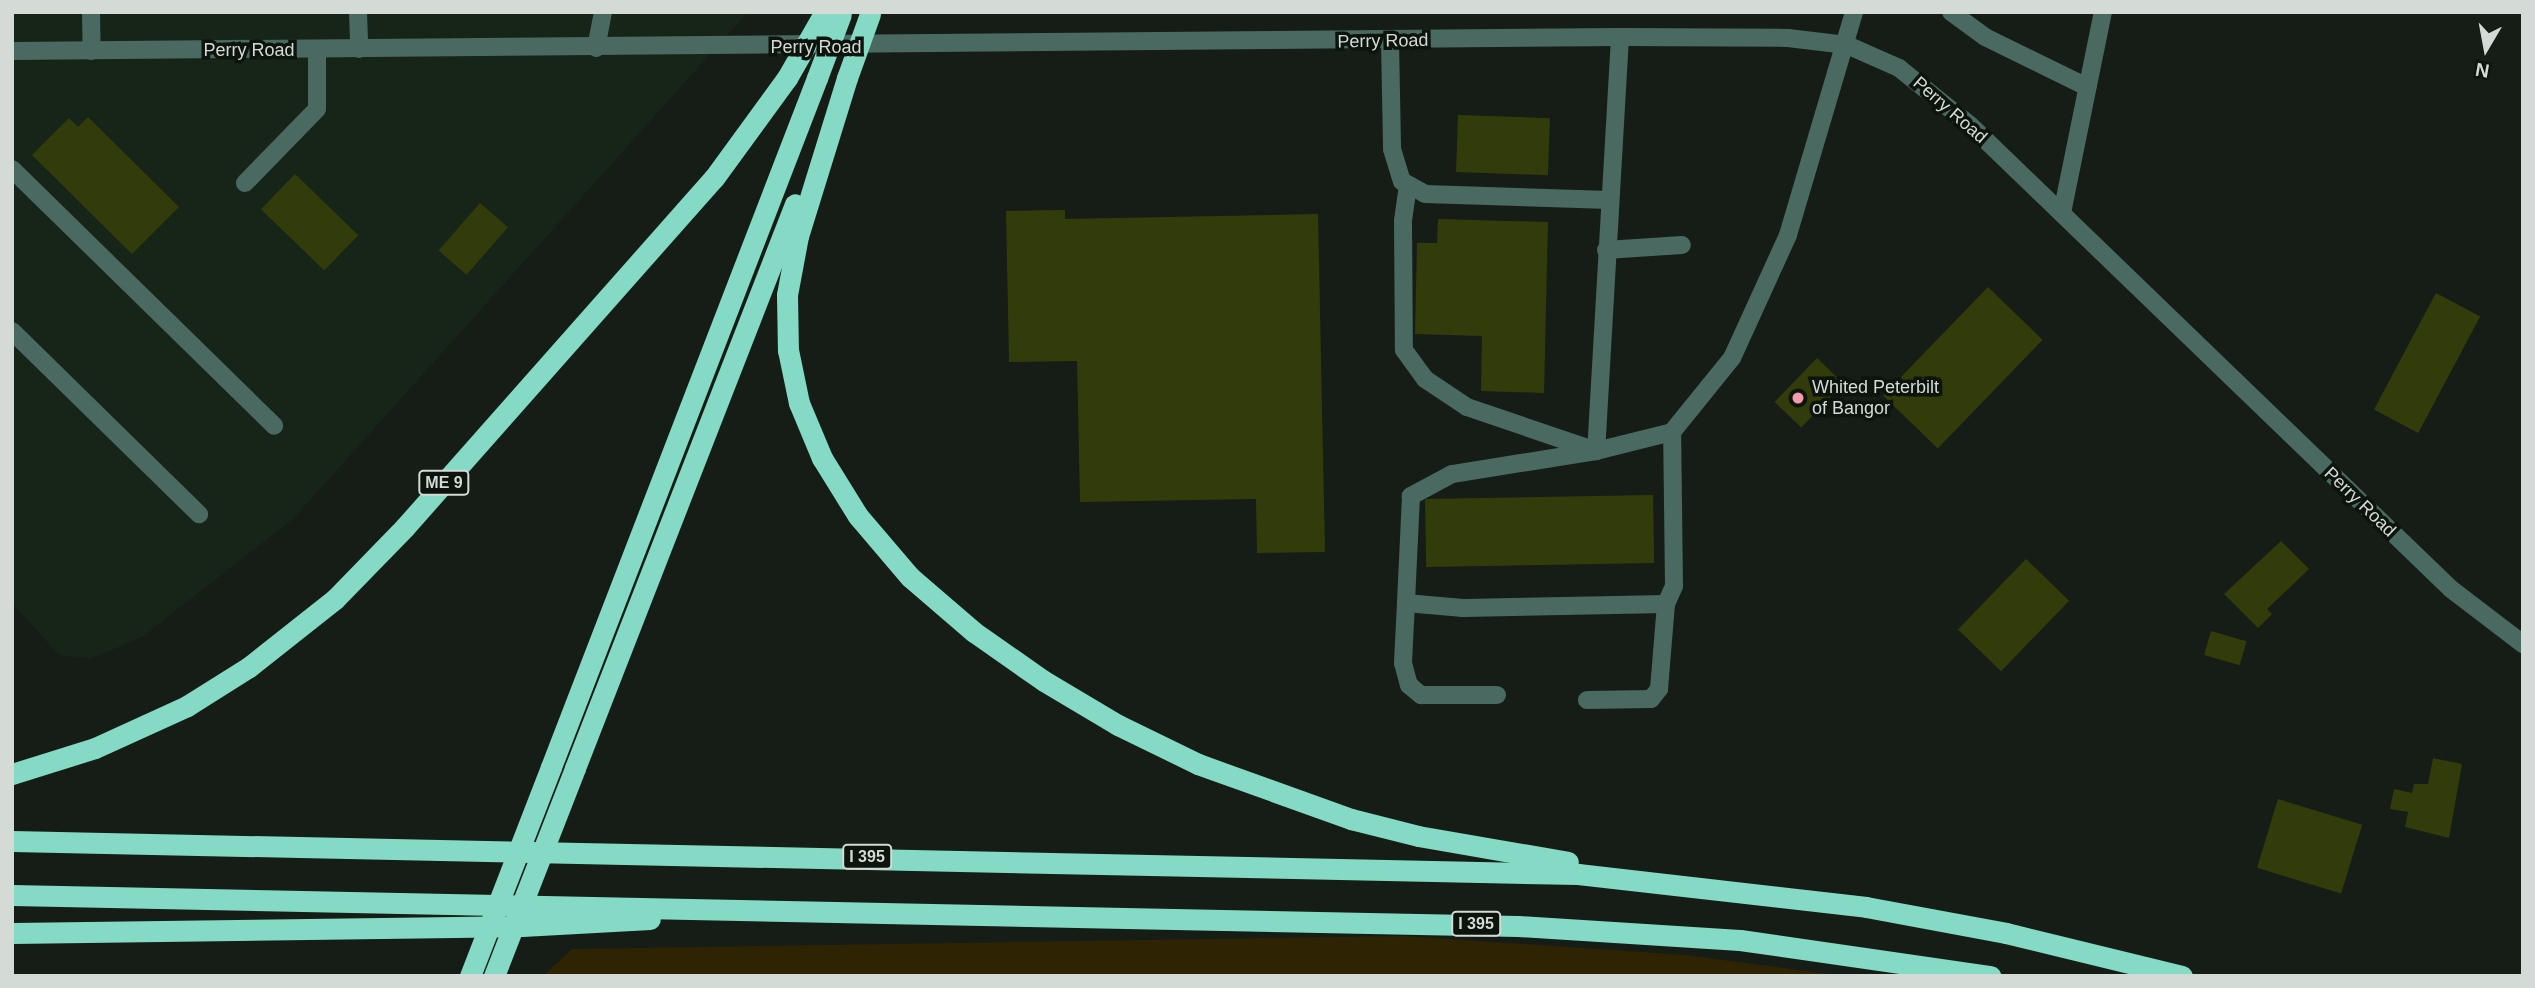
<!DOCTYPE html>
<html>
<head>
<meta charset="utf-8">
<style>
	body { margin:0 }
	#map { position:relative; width:2535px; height:988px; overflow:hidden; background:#151d16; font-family:Helvetica,sans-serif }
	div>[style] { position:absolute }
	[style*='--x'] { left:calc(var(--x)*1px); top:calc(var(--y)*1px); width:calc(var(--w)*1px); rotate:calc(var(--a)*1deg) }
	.built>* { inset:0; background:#172519 }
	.green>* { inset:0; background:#2e2404 }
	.building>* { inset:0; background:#323c0b; transform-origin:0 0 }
	.minor>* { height:18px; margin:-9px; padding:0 9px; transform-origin:9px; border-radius:9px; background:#496961 }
	.highway>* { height:21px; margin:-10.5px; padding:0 10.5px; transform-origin:10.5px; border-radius:10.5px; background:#84dac5 }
	.highway-bridge>* { height:21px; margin:-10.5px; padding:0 10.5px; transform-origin:10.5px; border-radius:10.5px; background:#84dac5 }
	.dots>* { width:19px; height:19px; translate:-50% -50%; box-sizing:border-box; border:4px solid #0c140d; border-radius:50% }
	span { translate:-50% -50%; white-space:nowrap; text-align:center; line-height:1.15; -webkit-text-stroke:7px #0c140d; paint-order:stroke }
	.shield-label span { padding:2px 5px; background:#0c140d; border:2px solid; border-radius:5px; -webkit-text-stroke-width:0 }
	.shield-label { font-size:16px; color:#d4dad5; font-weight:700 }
	.street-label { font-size:18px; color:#d4dad5 }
	.poi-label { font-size:18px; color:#d4dad5 }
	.left { translate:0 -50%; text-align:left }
	.frame { position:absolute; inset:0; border:14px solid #d4dad5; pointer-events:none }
	.north { position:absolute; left:2451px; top:14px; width:70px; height:70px; -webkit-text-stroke:5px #0c140d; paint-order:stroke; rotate:190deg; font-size:19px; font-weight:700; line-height:28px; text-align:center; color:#d4dad5 }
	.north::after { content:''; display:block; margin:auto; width:24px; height:32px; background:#d4dad5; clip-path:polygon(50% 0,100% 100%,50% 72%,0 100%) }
</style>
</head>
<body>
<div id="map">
	<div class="built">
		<i style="clip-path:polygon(12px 12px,748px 12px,293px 519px,142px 637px,90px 659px,59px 655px,12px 603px)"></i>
	</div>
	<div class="green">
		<i style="clip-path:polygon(1405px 936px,1686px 955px,1844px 976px,543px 976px,572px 949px)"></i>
		<i style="clip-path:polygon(13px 974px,370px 975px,371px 976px,12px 976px)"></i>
	</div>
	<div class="building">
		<i style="left:1458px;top:115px;width:92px;height:57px;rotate:2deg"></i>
		<i style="clip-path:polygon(88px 117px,179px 207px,132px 254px,32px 155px,69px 118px,78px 127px)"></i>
		<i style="left:295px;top:174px;width:88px;height:49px;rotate:44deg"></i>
		<i style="left:480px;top:203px;width:37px;height:63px;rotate:41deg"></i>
		<i style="clip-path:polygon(1065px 210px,1065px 219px,1318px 214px,1325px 552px,1257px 553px,1256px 499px,1080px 502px,1077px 361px,1009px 362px,1006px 211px)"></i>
		<i style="clip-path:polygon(1438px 219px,1548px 222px,1544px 393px,1481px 391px,1482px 336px,1415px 334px,1417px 243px,1437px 243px)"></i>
		<i style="left:1988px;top:287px;width:76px;height:151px;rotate:44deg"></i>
		<i style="left:2436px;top:293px;width:50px;height:132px;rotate:28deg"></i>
		<i style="left:1817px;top:358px;width:37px;height:61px;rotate:44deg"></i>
		<i style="left:1653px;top:495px;width:68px;height:228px;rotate:89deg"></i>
		<i style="clip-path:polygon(2281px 541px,2309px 569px,2267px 609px,2272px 614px,2258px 628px,2224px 594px)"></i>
		<i style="left:2026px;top:559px;width:60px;height:98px;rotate:44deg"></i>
		<i style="left:2211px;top:631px;width:37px;height:25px;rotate:16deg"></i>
		<i style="clip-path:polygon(2433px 758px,2462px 764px,2449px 838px,2405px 827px,2408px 812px,2390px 809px,2394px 789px,2412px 793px,2414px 784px,2428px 784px)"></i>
		<i style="left:2278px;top:799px;width:88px;height:72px;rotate:17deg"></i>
	</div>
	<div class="minor">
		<i style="--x:91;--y:12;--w:39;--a:89"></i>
		<i style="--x:358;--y:12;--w:37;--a:88"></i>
		<i style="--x:1951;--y:12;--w:42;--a:36.3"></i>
		<i style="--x:1985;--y:37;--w:114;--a:26.1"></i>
		<i style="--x:1620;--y:37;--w:415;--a:93.3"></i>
		<i style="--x:1596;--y:451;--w:78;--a:-14"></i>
		<i style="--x:1672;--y:432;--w:95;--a:-51"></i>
		<i style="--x:1732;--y:358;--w:135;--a:-65.5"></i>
		<i style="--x:1788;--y:235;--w:233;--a:-73.5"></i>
		<i style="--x:1390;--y:41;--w:108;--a:88.9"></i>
		<i style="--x:1392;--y:149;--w:34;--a:73"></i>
		<i style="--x:1402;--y:181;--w:26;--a:29"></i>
		<i style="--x:1425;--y:194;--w:184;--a:1.9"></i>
		<i style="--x:596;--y:48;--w:37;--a:-79"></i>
		<i style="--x:12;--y:51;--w:1608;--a:-0.5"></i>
		<i style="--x:1620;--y:37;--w:168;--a:0.3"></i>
		<i style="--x:1788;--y:38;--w:59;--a:6.8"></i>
		<i style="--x:1847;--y:45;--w:57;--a:23.9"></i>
		<i style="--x:1899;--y:68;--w:91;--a:38.8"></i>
		<i style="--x:1970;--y:125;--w:668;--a:43.97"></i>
		<i style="--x:2451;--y:589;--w:91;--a:37.4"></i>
		<i style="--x:12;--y:169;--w:367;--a:44.4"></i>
		<i style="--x:245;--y:183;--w:103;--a:-45.8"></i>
		<i style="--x:317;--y:109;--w:59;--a:-90"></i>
		<i style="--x:1408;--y:185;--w:36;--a:98"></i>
		<i style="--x:1403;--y:221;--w:129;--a:89.6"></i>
		<i style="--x:1404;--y:350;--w:36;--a:54"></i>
		<i style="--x:1425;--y:379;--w:50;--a:33.7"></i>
		<i style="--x:1467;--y:407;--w:133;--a:18.8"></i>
		<i style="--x:2062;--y:213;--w:205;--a:-78.5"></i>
		<i style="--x:1606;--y:250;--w:76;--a:-3.8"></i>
		<i style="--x:12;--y:331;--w:262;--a:44.4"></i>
		<i style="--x:1596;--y:451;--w:146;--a:170.9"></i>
		<i style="--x:1452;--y:474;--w:47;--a:151.8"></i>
		<i style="--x:1411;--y:496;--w:107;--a:92.7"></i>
		<i style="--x:1406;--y:603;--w:57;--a:5"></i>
		<i style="--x:1463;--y:608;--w:203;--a:-1.1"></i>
		<i style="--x:1666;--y:604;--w:20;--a:-66"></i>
		<i style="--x:1674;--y:586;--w:154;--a:-90.7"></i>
		<i style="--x:1406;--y:603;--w:60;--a:92.9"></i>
		<i style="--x:1403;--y:663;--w:23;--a:75"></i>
		<i style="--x:1409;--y:685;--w:16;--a:40"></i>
		<i style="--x:1421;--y:695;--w:76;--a:0"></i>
		<i style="--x:1587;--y:700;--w:64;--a:-0.9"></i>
		<i style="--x:1651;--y:699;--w:13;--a:-51"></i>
		<i style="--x:1659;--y:689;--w:85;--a:-85.3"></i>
	</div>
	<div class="highway">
		<i style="--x:847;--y:78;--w:165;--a:107.2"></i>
		<i style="--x:798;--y:236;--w:60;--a:100.6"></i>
		<i style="--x:787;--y:295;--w:55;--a:89"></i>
		<i style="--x:788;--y:350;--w:54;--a:78.3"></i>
		<i style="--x:799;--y:403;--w:60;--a:67.3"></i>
		<i style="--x:822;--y:458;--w:68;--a:58.2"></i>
		<i style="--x:858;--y:516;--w:80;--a:49.6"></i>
		<i style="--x:910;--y:577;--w:84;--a:40.7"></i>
		<i style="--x:974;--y:632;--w:85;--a:35"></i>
		<i style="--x:1044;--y:681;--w:86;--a:30.7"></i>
		<i style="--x:1118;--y:725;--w:89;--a:26"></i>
		<i style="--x:1198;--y:764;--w:163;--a:19.8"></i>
		<i style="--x:1351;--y:819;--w:69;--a:14.2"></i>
		<i style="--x:1418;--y:836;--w:152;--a:9.8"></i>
		<i style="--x:551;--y:767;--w:739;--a:-68.89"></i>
		<i style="--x:575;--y:768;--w:605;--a:-68.69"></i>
		<i style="--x:12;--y:774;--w:87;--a:-17.4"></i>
		<i style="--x:95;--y:748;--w:101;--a:-24.5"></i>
		<i style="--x:187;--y:706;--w:73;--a:-32.2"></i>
		<i style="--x:249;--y:667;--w:110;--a:-38.3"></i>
		<i style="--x:335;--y:599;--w:100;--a:-45.8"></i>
		<i style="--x:405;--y:527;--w:466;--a:-48.5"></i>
		<i style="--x:714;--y:178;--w:124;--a:-53.9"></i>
		<i style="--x:12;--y:841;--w:1566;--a:1.21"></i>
		<i style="--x:1578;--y:874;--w:290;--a:6.5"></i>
		<i style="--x:1866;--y:907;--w:142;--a:10.5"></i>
		<i style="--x:2006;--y:933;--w:181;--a:13.7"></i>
		<i style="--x:12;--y:895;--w:1506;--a:1.18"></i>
		<i style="--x:1518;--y:926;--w:222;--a:3.6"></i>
		<i style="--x:1740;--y:940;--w:253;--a:8.2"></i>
		<i style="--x:12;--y:933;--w:510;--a:-0.79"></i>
		<i style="--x:522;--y:926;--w:128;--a:-3.1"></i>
	</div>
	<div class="highway-bridge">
		<i style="--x:787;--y:78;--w:73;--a:-60.3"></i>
		<i style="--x:817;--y:78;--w:68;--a:-69.4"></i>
		<i style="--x:847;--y:78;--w:68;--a:-70.2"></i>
		<i style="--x:470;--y:976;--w:224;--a:-68.8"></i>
		<i style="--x:494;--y:976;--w:223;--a:-68.7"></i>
	</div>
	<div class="dots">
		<i style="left:1798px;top:398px;background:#f39aab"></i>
	</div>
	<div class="shield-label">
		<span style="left:444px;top:483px">ME 9</span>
		<span style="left:867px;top:857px">I 395</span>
		<span style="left:1476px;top:924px">I 395</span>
	</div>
	<div class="street-label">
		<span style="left:1383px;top:41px;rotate:-1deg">Perry Road</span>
		<span style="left:816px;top:47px">Perry Road</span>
		<span style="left:249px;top:50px">Perry Road</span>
		<span style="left:1950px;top:110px;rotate:41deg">Perry Road</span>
		<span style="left:2360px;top:502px;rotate:44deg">Perry Road</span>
	</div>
	<div class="poi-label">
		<span class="left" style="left:1812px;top:398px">Whited Peterbilt<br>of Bangor</span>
	</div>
	<div class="frame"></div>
	<div class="north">N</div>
</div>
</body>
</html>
